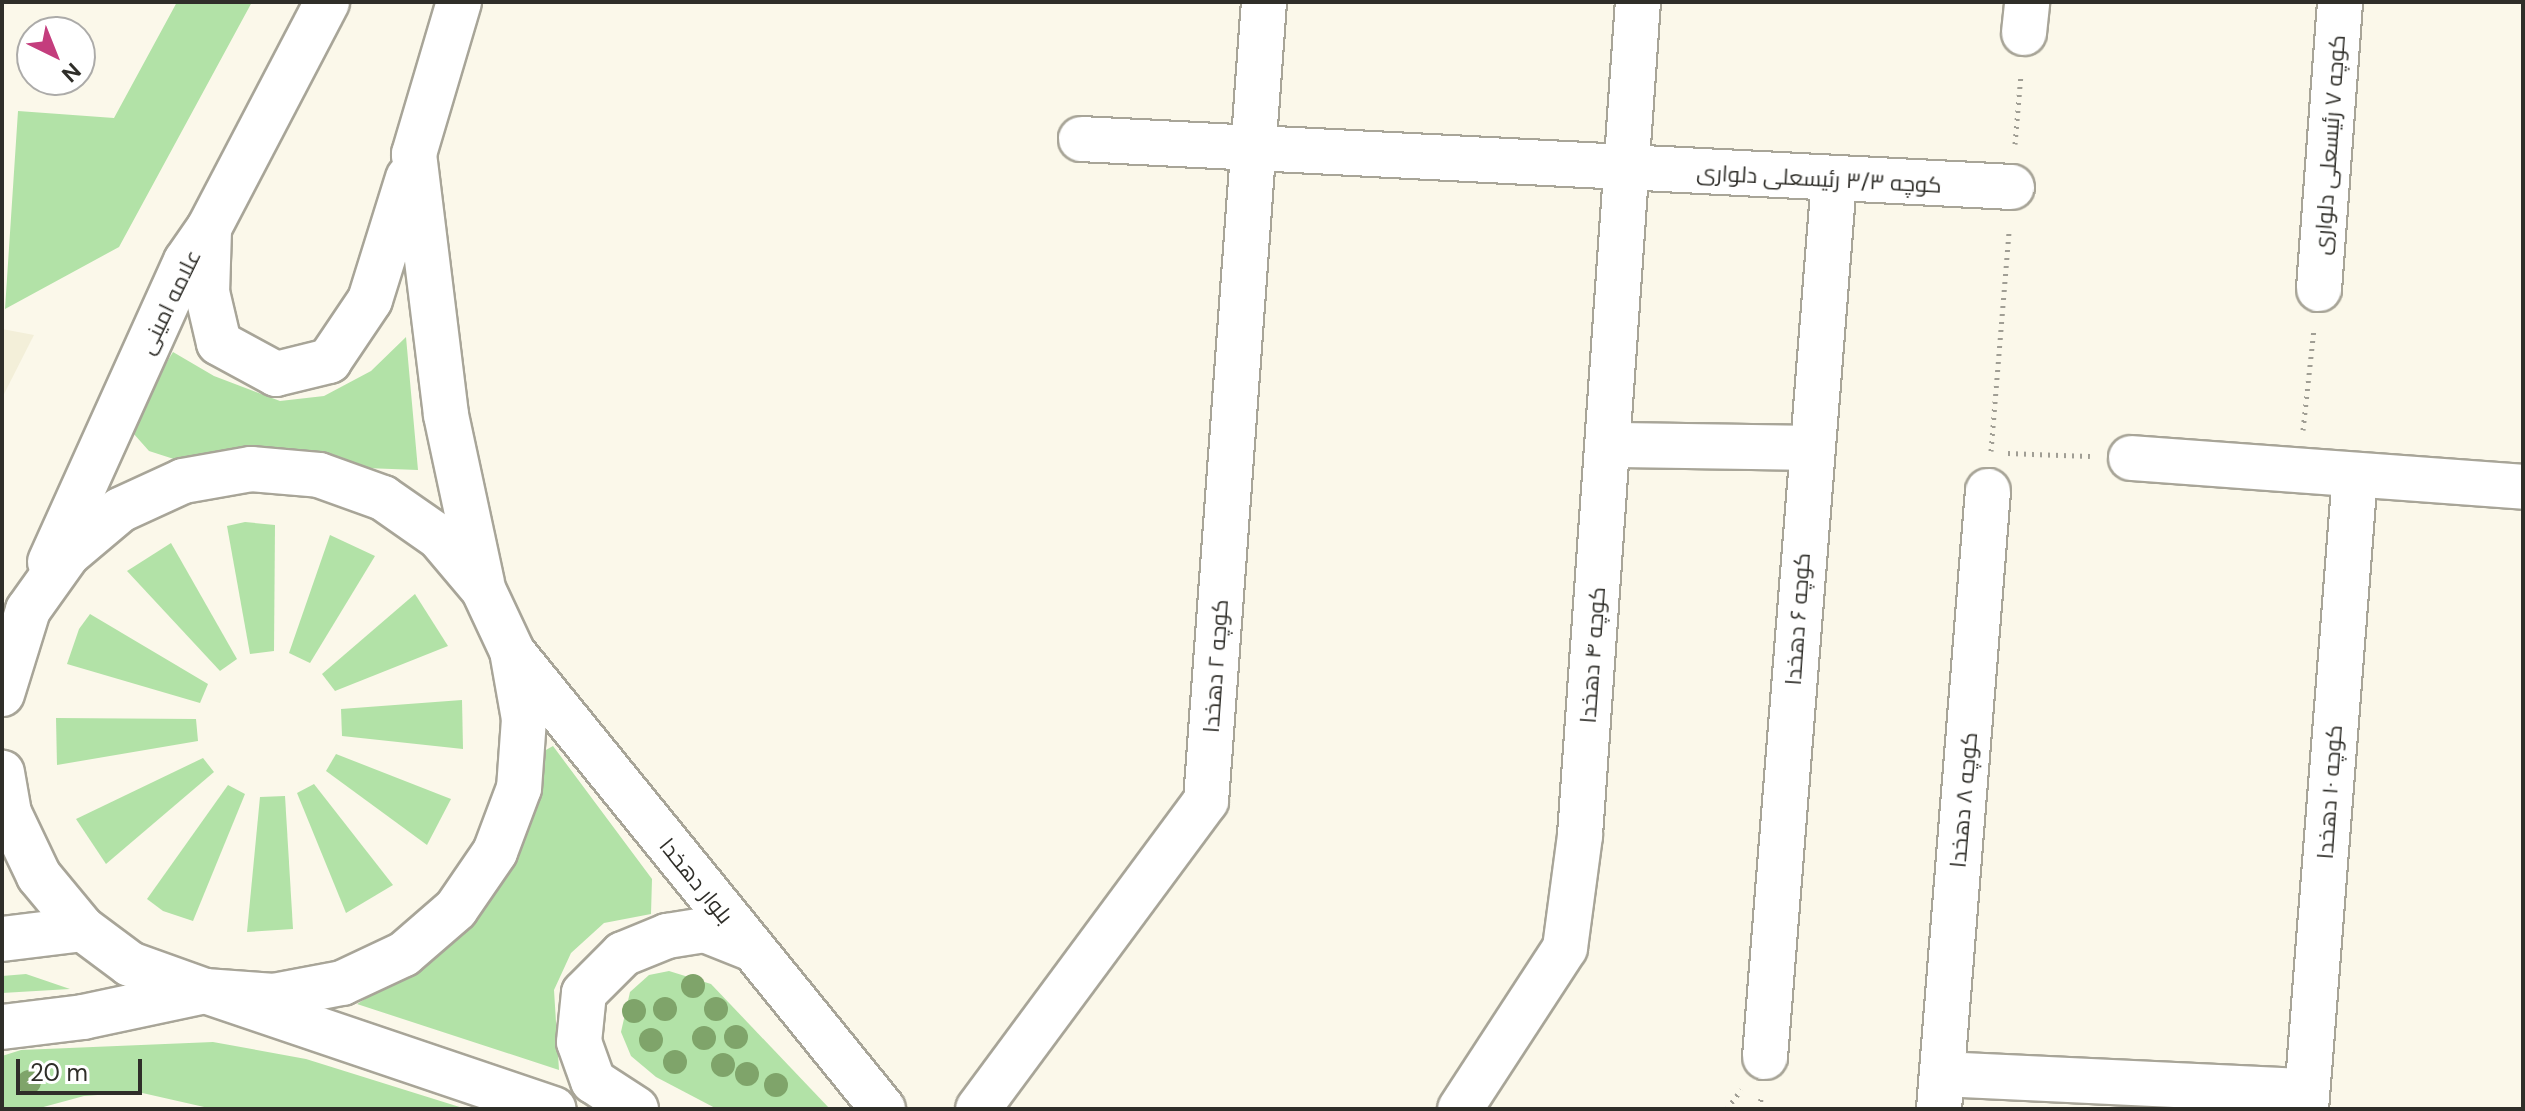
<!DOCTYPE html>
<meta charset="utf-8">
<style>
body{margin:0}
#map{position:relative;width:2525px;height:1111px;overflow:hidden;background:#fbf8ea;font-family:"DM Sans",Cairo,sans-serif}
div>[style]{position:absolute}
.built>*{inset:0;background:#f3efd9}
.green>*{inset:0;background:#b2e2a7}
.path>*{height:5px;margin-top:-2.5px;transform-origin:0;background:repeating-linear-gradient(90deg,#a09e94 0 2px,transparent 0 8px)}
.roads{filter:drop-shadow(2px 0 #a8a598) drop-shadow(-2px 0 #a8a598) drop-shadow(0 2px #a8a598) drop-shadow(0 -2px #a8a598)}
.minor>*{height:44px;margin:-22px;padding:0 22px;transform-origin:22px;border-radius:22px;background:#fff}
.major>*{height:44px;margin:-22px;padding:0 22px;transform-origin:22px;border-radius:22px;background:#fff}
.trees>*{width:24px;height:24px;margin:-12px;border-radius:50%;background:#7fa46a}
span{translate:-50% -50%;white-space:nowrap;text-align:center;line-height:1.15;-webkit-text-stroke:8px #fff;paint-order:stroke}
.street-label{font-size:22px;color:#2f2e29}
.frame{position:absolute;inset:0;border:4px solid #2f2e29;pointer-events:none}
.north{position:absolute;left:16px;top:16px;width:80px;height:80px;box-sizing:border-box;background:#fff;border:2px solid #acaba9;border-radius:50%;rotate:137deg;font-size:22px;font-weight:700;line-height:32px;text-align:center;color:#2f2e29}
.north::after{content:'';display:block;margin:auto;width:28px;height:36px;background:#c43d7d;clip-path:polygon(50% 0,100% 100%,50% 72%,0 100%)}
.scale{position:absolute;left:16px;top:1059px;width:126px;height:36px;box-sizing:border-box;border:4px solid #2f2e29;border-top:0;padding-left:10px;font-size:24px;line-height:28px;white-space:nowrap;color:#2f2e29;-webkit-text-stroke:6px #fff;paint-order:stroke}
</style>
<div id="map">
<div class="built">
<i style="clip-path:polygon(2px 329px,34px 335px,2px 398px)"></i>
</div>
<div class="green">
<i style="clip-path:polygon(177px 2px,252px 2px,119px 247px,5px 309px,18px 111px,114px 118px)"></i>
<i style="clip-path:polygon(406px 337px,418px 470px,180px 461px,149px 451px,133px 433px,138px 409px,173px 352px,214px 376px,280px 401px,324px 396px,371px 371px)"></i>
<i style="clip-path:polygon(245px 522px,275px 525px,274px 651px,250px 654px,227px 526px)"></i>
<i style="clip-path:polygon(330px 535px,375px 556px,310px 663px,289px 653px)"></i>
<i style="clip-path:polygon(171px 543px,237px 659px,220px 671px,127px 571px)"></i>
<i style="clip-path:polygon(415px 594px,448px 646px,335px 691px,322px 674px)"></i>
<i style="clip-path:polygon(90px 614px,208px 684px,200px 703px,67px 664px,79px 629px)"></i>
<i style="clip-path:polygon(462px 700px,463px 749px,342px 736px,341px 709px)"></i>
<i style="clip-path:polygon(56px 718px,196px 719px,198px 741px,57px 765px)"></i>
<i style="clip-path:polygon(553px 746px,652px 879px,651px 914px,604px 923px,571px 953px,554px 990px,559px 1070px,357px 1004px,386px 986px,536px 799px,544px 751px)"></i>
<i style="clip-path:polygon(336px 754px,451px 799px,427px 845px,326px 771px)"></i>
<i style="clip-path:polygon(203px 758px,214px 772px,106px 864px,76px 819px)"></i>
<i style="clip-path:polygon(314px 784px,393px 885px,346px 913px,297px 793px)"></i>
<i style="clip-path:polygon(228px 785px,245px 794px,193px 921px,163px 911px,147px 899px)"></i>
<i style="clip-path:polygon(285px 796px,293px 929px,247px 932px,260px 797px)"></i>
<i style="clip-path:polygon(669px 971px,711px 984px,830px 1109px,717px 1109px,656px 1077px,631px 1056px,621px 1032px,630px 992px,649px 975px)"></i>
<i style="clip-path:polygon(26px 974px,70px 989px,2px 993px,2px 976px)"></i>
<i style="clip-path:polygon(213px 1042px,306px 1059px,466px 1109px,213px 1109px,138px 1092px,84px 1096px,36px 1109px,2px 1109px,2px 1056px,21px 1050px)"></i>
</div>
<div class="path">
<i style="left:2015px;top:144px;width:70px;rotate:-85.1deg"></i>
<i style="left:2303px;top:430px;width:102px;rotate:-83.8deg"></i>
<i style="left:1991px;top:451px;width:222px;rotate:-85.3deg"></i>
<i style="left:2008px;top:453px;width:82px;rotate:2.1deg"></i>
<i style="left:1727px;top:1109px;width:24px;rotate:-54deg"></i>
<i style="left:1760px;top:1109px;width:12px;rotate:-85deg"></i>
</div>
<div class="roads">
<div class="minor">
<i style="left:2024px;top:33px;width:31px;rotate:-84deg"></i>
<i style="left:1081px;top:139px;width:932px;rotate:2.95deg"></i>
<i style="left:2319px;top:289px;width:288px;rotate:-85.8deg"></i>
<i style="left:1626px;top:445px;width:185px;rotate:0.9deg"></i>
<i style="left:2131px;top:458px;width:393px;rotate:4.2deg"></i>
<i style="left:1765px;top:1057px;width:879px;rotate:-85.5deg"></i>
<i style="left:1942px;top:1074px;width:365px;rotate:2.7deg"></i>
<i style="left:978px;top:1109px;width:383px;rotate:-53.5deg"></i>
<i style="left:1206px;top:801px;width:801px;rotate:-85.85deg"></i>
<i style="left:1460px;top:1109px;width:192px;rotate:-56.9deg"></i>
<i style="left:1565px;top:948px;width:114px;rotate:-82.4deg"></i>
<i style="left:1580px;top:835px;width:835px;rotate:-86.02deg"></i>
<i style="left:1939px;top:1109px;width:620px;rotate:-85.47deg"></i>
<i style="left:2306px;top:1109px;width:636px;rotate:-85.58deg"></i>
</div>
<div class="major">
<i style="left:459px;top:2px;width:159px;rotate:106.5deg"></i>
<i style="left:414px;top:154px;width:263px;rotate:83deg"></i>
<i style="left:446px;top:415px;width:172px;rotate:77.9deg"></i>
<i style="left:209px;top:230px;width:62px;rotate:91.8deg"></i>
<i style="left:207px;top:292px;width:52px;rotate:76.8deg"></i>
<i style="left:219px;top:343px;width:65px;rotate:28.5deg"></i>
<i style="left:276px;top:374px;width:55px;rotate:-13.8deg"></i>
<i style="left:329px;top:361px;width:73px;rotate:-56.1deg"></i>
<i style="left:370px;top:300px;width:128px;rotate:-72.7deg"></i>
<i style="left:50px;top:562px;width:330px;rotate:-65.7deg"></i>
<i style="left:186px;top:261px;width:40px;rotate:-55.1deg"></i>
<i style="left:209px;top:228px;width:255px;rotate:-62.4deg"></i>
<i style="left:514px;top:654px;width:586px;rotate:50.96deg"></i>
<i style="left:2px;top:694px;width:88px;rotate:-72.8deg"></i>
<i style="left:28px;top:610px;width:69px;rotate:-54.5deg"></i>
<i style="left:68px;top:554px;width:68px;rotate:-40.2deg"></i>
<i style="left:120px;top:510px;width:69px;rotate:-24.7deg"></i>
<i style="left:183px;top:481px;width:69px;rotate:-10deg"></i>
<i style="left:251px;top:469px;width:68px;rotate:5deg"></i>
<i style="left:319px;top:475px;width:68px;rotate:19.8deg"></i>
<i style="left:383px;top:498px;width:68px;rotate:34.9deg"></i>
<i style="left:439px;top:537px;width:68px;rotate:49.8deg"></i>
<i style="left:483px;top:589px;width:68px;rotate:64.9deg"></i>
<i style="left:512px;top:651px;width:69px;rotate:80deg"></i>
<i style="left:524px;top:719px;width:69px;rotate:94.1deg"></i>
<i style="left:519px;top:788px;width:68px;rotate:110.6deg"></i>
<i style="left:495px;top:852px;width:69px;rotate:124.4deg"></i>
<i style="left:456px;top:909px;width:69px;rotate:139.1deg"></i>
<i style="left:404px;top:954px;width:68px;rotate:154.9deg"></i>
<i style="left:342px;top:983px;width:69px;rotate:169.2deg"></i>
<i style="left:274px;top:996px;width:69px;rotate:-175.9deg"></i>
<i style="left:205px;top:991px;width:80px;rotate:-160.2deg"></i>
<i style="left:130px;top:964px;width:59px;rotate:-143.3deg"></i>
<i style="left:83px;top:929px;width:69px;rotate:-129.7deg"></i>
<i style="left:39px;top:876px;width:70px;rotate:-115.5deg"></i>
<i style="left:9px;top:813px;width:41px;rotate:-99.9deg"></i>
<i style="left:2px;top:939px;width:82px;rotate:-7deg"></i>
<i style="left:2px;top:1027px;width:82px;rotate:-7deg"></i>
<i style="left:83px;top:1017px;width:125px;rotate:-12deg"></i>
<i style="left:205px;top:991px;width:368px;rotate:18.7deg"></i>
<i style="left:636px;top:1109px;width:51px;rotate:-146.9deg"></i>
<i style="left:593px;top:1081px;width:41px;rotate:-109.7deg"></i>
<i style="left:579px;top:1042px;width:49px;rotate:-84.2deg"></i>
<i style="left:584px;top:993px;width:55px;rotate:-45deg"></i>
<i style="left:623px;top:954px;width:48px;rotate:-22.2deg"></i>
<i style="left:667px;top:936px;width:38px;rotate:-9deg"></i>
<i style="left:705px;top:930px;width:48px;rotate:21.8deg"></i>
</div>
</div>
<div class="trees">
<i style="left:693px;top:986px"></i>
<i style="left:665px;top:1009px"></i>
<i style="left:716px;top:1009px"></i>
<i style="left:634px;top:1011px"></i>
<i style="left:736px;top:1037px"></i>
<i style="left:704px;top:1038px"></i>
<i style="left:651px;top:1040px"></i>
<i style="left:675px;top:1062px"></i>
<i style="left:723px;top:1065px"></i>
<i style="left:747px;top:1074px"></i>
<i style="left:29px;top:1082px"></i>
<i style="left:776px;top:1085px"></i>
</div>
<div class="street-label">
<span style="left:2330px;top:145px;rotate:-86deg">کوچه ۷ رئیسعلی دلواری</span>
<span style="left:1819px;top:179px;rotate:3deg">کوچه ۳/۳ رئیسعلی دلواری</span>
<span style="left:170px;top:302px;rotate:-64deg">علامه امینی</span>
<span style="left:1798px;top:619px;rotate:-86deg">کوچه ۶ دهخدا</span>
<span style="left:1593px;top:655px;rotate:-86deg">کوچه ۴ دهخدا</span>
<span style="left:1216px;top:666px;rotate:-86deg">کوچه ۲ دهخدا</span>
<span style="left:2330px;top:792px;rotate:-86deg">کوچه ۱۰ دهخدا</span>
<span style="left:1964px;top:800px;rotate:-85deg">کوچه ۸ دهخدا</span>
<span style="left:696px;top:881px;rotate:51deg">بلوار دهخدا</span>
</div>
<div class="frame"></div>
<div class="north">N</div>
<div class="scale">20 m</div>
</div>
